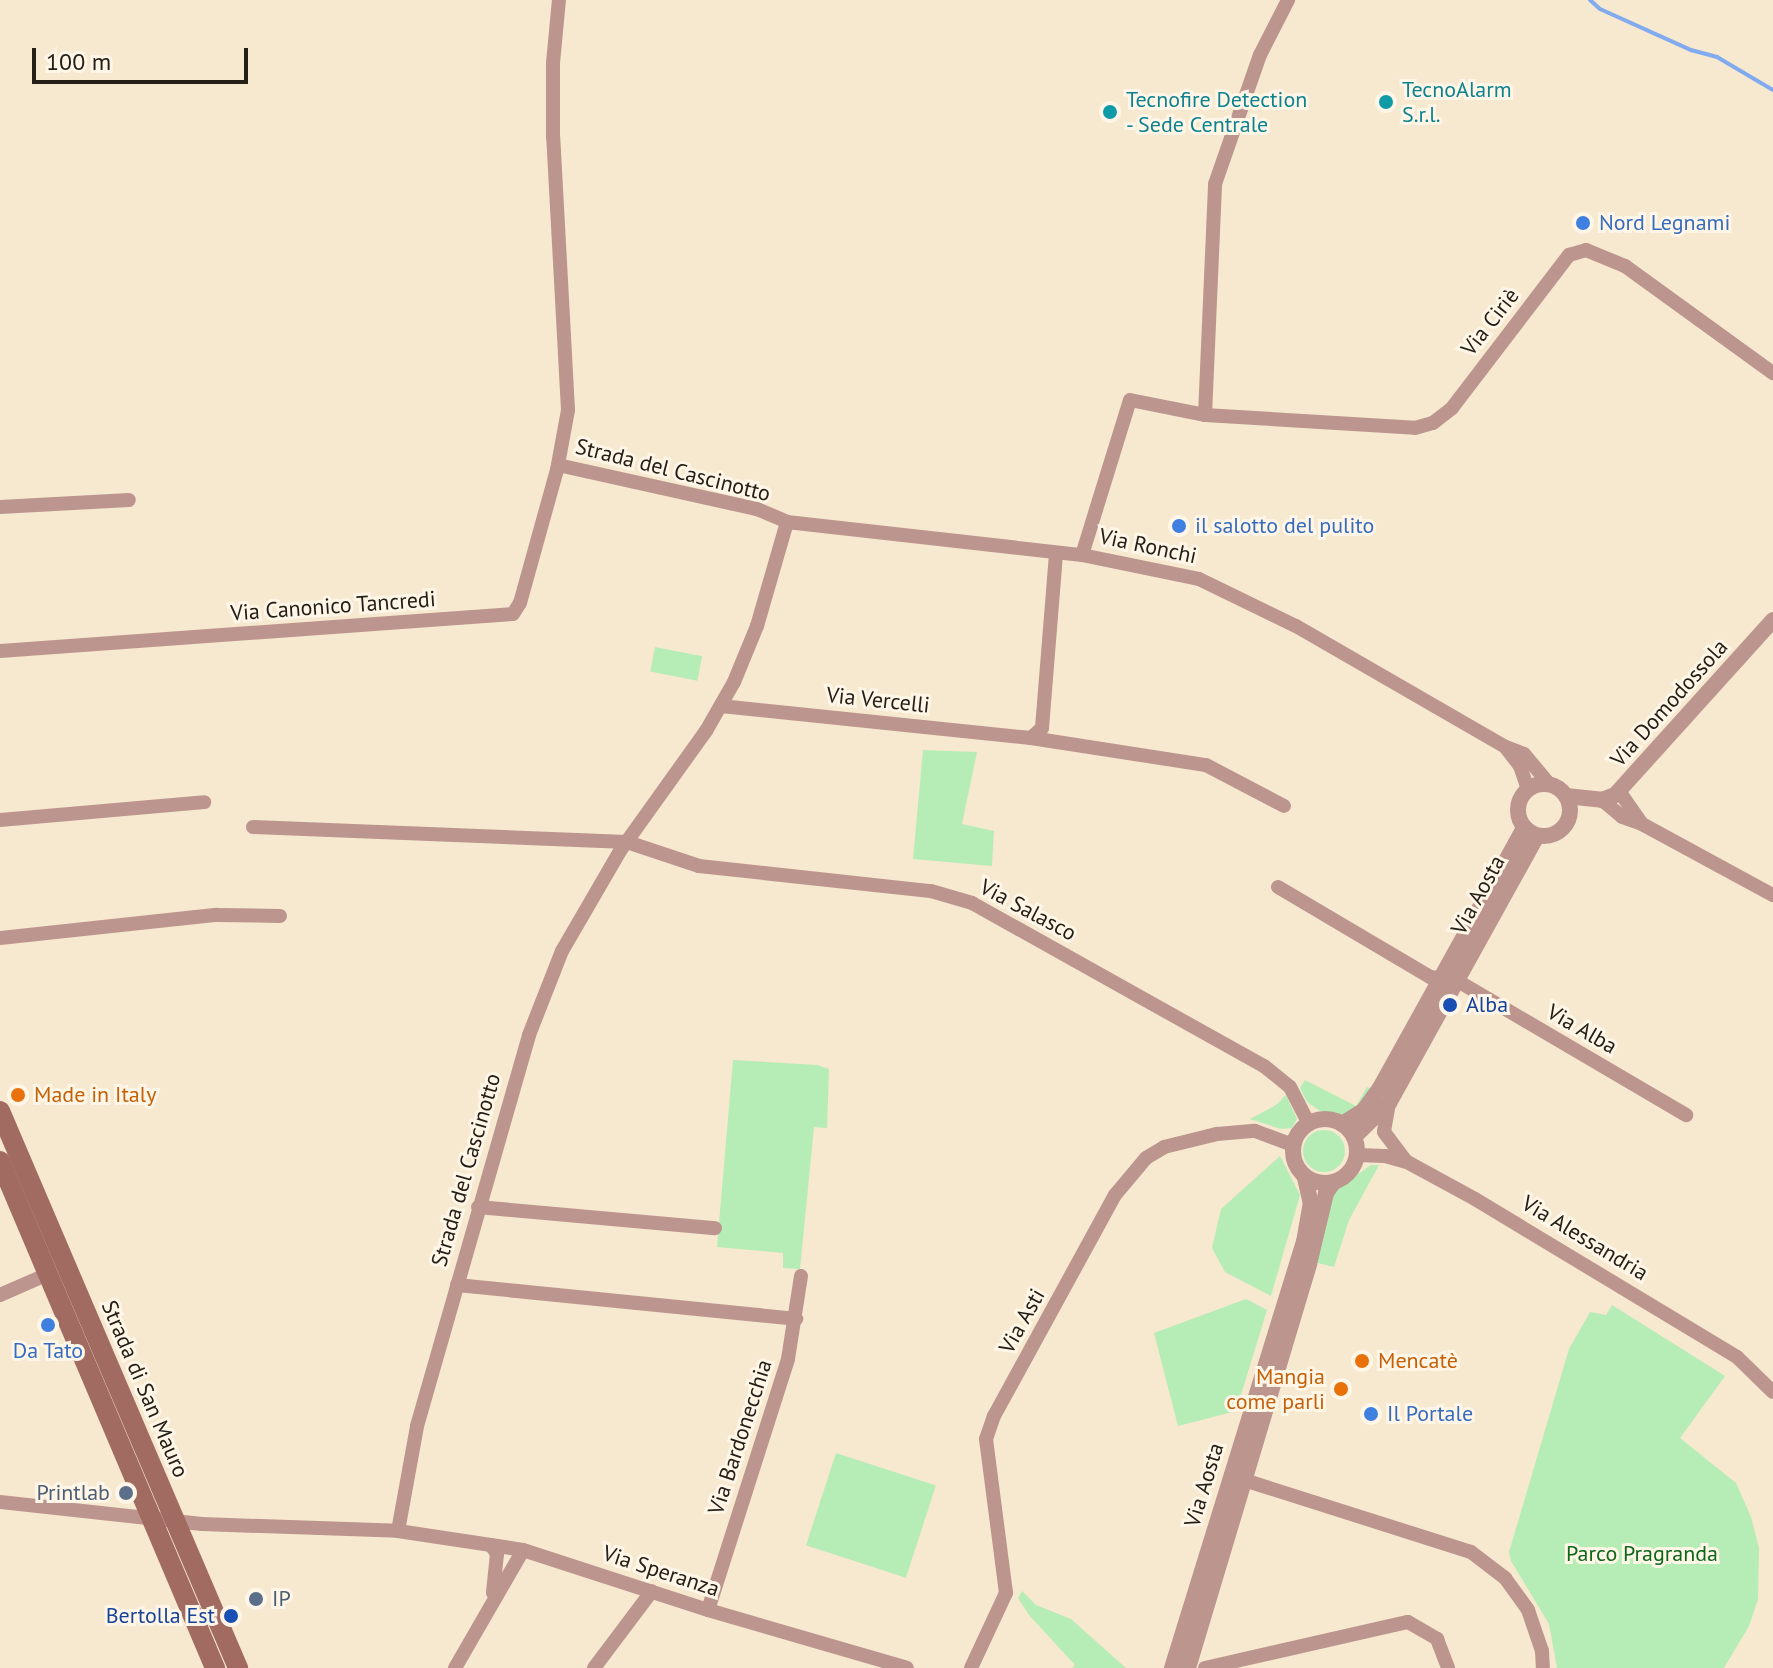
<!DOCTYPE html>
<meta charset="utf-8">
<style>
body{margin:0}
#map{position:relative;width:1773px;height:1668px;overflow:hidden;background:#f7e8d0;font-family:"PT Sans",sans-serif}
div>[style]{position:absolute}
.green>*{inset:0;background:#b6ecb6;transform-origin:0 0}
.round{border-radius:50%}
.stream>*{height:4px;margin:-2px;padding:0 2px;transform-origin:2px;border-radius:2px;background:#82abef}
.minor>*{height:14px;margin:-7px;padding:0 7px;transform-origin:7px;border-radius:7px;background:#bc958e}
.tertiary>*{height:16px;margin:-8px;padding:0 8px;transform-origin:8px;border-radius:8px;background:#bc958e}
.tertiary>.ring{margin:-8px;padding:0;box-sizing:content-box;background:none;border:16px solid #bc958e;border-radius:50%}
.secondary>*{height:20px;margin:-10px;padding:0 10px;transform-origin:10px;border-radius:10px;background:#a26b62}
.dots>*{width:22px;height:22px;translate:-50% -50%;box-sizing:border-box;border:4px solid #fff6e7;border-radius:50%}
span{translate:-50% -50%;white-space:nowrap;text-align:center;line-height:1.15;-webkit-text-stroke:6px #fff6e7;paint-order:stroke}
.culture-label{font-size:22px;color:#0d838f}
.left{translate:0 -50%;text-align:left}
.shop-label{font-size:22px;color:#366cbe}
.street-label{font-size:22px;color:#252017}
.transit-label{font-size:22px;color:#164399}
.right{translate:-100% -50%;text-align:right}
.food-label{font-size:22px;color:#c56008}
.service-label{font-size:22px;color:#4e5e75}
.park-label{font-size:22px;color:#0b671a}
.scale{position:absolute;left:32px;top:48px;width:216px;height:36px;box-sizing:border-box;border:4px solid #252017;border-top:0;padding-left:10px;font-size:24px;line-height:28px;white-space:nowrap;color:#252017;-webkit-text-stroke:6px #fff6e7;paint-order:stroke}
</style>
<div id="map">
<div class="green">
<i style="left:655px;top:647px;width:48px;height:25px;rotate:11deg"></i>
<i style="clip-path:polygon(923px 750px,977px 752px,962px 824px,994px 831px,992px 866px,913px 859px)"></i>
<i style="clip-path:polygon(733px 1060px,817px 1065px,829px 1069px,827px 1128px,814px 1127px,800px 1269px,783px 1268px,783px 1253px,717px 1247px)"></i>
<i style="clip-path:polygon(1305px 1080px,1356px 1106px,1367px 1087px,1372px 1089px,1362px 1102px,1344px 1115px,1323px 1113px,1307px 1102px,1300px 1088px)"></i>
<i style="clip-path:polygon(1286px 1095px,1297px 1119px,1292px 1128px,1281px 1129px,1250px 1119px,1276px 1105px)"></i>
<i class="round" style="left:1303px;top:1130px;width:42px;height:42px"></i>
<i style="clip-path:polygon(1280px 1156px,1300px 1195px,1271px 1296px,1225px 1272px,1212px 1248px,1221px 1209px)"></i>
<i style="clip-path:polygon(1371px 1165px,1379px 1165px,1349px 1220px,1334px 1267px,1314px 1262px,1333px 1192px)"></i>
<i style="clip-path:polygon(1246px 1299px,1267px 1310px,1236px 1411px,1178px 1426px,1154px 1333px)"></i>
<i style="clip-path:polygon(1612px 1305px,1725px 1376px,1680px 1438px,1736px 1483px,1751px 1517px,1759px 1548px,1758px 1599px,1749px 1626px,1724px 1668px,1557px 1668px,1549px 1624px,1511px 1561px,1509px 1552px,1569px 1349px,1590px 1312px,1606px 1315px)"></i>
<i style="left:836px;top:1453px;width:105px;height:97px;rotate:18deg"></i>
<i style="clip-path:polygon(1022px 1591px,1036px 1605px,1071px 1619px,1126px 1668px,1072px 1668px,1075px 1665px,1029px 1615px,1018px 1598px)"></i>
</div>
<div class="stream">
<i style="left:1590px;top:0;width:13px;rotate:42deg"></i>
<i style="left:1600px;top:9px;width:100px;rotate:24.3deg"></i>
<i style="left:1691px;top:50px;width:27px;rotate:15deg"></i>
<i style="left:1717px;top:57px;width:65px;rotate:30.5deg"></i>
</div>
<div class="minor">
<i style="left:1205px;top:415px;width:231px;rotate:-87.5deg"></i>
<i style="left:1215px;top:184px;width:137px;rotate:-70.8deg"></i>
<i style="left:1260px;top:55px;width:62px;rotate:-63deg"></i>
<i style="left:558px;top:465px;width:204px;rotate:12.5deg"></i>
<i style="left:757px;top:509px;width:33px;rotate:23deg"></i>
<i style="left:787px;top:522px;width:297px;rotate:6.4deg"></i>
<i style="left:1082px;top:555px;width:119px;rotate:11.6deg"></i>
<i style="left:1199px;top:579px;width:108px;rotate:25.9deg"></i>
<i style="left:1296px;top:626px;width:242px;rotate:30deg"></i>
<i style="left:1506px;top:747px;width:19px;rotate:21deg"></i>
<i style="left:1524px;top:754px;width:39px;rotate:50deg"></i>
<i style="left:0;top:507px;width:129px;rotate:-3.1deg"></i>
<i style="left:1082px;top:555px;width:162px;rotate:-72.8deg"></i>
<i style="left:1130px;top:400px;width:76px;rotate:11.3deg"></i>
<i style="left:1205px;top:415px;width:210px;rotate:3.5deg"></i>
<i style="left:1415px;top:428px;width:19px;rotate:-16deg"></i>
<i style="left:1433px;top:423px;width:24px;rotate:-38deg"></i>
<i style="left:1452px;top:408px;width:193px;rotate:-52.6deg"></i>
<i style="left:1569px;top:255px;width:18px;rotate:-16deg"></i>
<i style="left:1586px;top:250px;width:42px;rotate:22.3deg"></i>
<i style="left:1625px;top:266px;width:183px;rotate:35.9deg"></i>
<i style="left:0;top:651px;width:514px;rotate:-4.13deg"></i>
<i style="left:513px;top:614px;width:13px;rotate:-58deg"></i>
<i style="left:520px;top:603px;width:138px;rotate:-74.5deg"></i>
<i style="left:557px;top:470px;width:61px;rotate:-79.6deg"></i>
<i style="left:568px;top:410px;width:273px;rotate:-93.1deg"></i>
<i style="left:553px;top:137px;width:74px;rotate:-90deg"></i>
<i style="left:553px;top:63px;width:63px;rotate:-84.6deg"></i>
<i style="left:721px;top:706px;width:312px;rotate:5.9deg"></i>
<i style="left:1031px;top:738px;width:15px;rotate:-42deg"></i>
<i style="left:1042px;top:728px;width:175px;rotate:-85.4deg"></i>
<i style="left:1031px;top:738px;width:177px;rotate:8.8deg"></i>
<i style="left:1206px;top:765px;width:88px;rotate:27.7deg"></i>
<i style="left:1506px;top:748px;width:23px;rotate:52deg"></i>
<i style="left:1520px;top:766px;width:24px;rotate:71deg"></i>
<i style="left:1619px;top:791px;width:40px;rotate:55.1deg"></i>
<i style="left:1602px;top:800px;width:26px;rotate:40deg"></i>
<i style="left:1622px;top:817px;width:21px;rotate:19deg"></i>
<i style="left:1642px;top:824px;width:149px;rotate:28.5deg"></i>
<i style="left:0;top:820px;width:205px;rotate:-5deg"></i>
<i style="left:253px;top:827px;width:374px;rotate:2.3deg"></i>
<i style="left:627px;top:842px;width:76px;rotate:18.4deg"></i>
<i style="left:699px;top:866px;width:233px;rotate:6.2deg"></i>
<i style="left:931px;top:891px;width:43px;rotate:16.3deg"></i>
<i style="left:972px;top:903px;width:334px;rotate:29.2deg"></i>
<i style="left:1264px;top:1066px;width:33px;rotate:39deg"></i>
<i style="left:1290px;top:1087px;width:42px;rotate:62.8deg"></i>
<i style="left:1278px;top:887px;width:177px;rotate:30.6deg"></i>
<i style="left:1430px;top:977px;width:26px;rotate:7deg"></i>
<i style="left:1456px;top:980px;width:267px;rotate:30.4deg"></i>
<i style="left:0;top:938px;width:218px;rotate:-6.1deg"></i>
<i style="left:217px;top:915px;width:63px;rotate:0.9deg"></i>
<i style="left:1389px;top:1103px;width:29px;rotate:100deg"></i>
<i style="left:1384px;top:1132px;width:35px;rotate:53deg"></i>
<i style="left:1357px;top:1155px;width:28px;rotate:2deg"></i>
<i style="left:1385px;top:1156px;width:25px;rotate:16deg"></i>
<i style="left:1409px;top:1163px;width:75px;rotate:28.6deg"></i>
<i style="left:1475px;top:1199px;width:306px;rotate:31.1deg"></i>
<i style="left:1737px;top:1357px;width:50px;rotate:44.2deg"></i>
<i style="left:478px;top:1207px;width:238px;rotate:5.1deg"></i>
<i style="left:457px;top:1285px;width:341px;rotate:5.7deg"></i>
<i style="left:0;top:1295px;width:52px;rotate:-23.6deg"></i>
<i style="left:1244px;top:1480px;width:238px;rotate:17.6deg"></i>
<i style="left:1471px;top:1552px;width:43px;rotate:37.4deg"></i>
<i style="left:1505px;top:1578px;width:39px;rotate:54deg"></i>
<i style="left:1528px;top:1610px;width:43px;rotate:71.1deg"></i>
<i style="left:1542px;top:1651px;width:17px;rotate:87deg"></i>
<i style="left:0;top:1502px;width:203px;rotate:6.2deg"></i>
<i style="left:202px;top:1524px;width:196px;rotate:2deg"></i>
<i style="left:398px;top:1531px;width:126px;rotate:8.6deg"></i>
<i style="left:523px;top:1550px;width:194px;rotate:18deg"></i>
<i style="left:708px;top:1610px;width:207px;rotate:16.2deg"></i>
<i style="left:398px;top:1531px;width:107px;rotate:-79.7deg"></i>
<i style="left:417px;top:1426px;width:407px;rotate:-74deg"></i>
<i style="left:529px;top:1035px;width:90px;rotate:-68.6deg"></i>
<i style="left:562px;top:951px;width:116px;rotate:-59.9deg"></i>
<i style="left:620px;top:851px;width:148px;rotate:-54.4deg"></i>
<i style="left:706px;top:731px;width:56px;rotate:-60.3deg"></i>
<i style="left:734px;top:682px;width:61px;rotate:-67.7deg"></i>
<i style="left:757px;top:626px;width:108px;rotate:-73.9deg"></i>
<i style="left:491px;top:1545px;width:11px;rotate:56deg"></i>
<i style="left:497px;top:1554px;width:39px;rotate:96deg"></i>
<i style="left:708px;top:1610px;width:263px;rotate:-72.3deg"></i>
<i style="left:788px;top:1359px;width:84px;rotate:-81.1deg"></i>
<i style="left:455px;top:1668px;width:136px;rotate:-60deg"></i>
<i style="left:594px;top:1668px;width:96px;rotate:-53deg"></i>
<i style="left:971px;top:1668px;width:83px;rotate:-65deg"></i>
<i style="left:1006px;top:1593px;width:155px;rotate:-97.4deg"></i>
<i style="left:986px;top:1439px;width:24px;rotate:-71deg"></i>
<i style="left:994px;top:1416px;width:252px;rotate:-61.3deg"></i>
<i style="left:1115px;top:1195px;width:48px;rotate:-50deg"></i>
<i style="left:1146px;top:1158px;width:21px;rotate:-31deg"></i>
<i style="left:1164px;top:1147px;width:55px;rotate:-13.8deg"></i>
<i style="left:1217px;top:1134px;width:38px;rotate:-5deg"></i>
<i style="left:1255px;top:1131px;width:40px;rotate:20.2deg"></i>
<i style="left:1205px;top:1668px;width:208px;rotate:-12.8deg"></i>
<i style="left:1408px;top:1622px;width:34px;rotate:30deg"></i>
<i style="left:1437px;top:1639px;width:31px;rotate:69deg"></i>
</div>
<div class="tertiary">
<i class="ring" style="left:1518px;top:784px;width:36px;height:36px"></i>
<i style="left:1566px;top:796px;width:36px;rotate:6deg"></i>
<i style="left:1602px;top:800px;width:14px;rotate:-21deg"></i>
<i style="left:1615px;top:795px;width:236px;rotate:-47.9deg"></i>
<i class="ring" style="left:1293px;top:1119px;width:48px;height:48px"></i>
<i style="left:1342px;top:1124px;width:26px;rotate:-32deg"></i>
<i style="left:1364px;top:1110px;width:27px;rotate:-54deg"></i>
<i style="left:1380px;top:1088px;width:297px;rotate:-61deg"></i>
<i style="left:1354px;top:1137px;width:49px;rotate:-44.2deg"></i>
<i style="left:1389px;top:1103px;width:305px;rotate:-61deg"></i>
<i style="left:1172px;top:1668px;width:446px;rotate:-72.8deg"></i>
<i style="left:1304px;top:1242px;width:39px;rotate:-80deg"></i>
<i style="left:1311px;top:1204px;width:28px;rotate:-103deg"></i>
<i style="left:1188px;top:1668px;width:422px;rotate:-73.3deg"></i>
<i style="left:1309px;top:1264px;width:73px;rotate:-76.5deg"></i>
<i style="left:1326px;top:1193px;width:12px;rotate:-55deg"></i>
</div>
<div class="secondary">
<i style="left:0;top:1111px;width:606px;rotate:66.86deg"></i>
<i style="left:0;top:1161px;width:551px;rotate:67.02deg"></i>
</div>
<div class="dots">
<i style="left:1386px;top:102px;background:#0f9aa8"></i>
<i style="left:1110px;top:112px;background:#0f9aa8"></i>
<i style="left:1583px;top:223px;background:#3f7fe0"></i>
<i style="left:1179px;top:526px;background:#3f7fe0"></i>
<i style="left:1450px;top:1005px;background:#1a4fb4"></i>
<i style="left:18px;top:1095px;background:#e8710a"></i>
<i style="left:48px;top:1325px;background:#3f7fe0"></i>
<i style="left:1362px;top:1361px;background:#e8710a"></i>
<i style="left:1341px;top:1389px;background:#e8710a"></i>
<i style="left:1371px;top:1414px;background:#3f7fe0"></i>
<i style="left:126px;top:1493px;background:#5c6f8a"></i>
<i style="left:256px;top:1599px;background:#5c6f8a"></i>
<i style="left:231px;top:1616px;background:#1a4fb4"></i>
</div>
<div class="culture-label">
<span class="left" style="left:1402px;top:102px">TecnoAlarm<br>S.r.l.</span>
<span class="left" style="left:1126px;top:112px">Tecnofire Detection<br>- Sede Centrale</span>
</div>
<div class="shop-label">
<span class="left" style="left:1599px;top:223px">Nord Legnami</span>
<span class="left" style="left:1195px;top:526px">il salotto del pulito</span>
<span style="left:48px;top:1351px">Da Tato</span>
<span class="left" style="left:1387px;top:1414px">Il Portale</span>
</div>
<div class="street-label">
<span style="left:1490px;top:322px;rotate:-52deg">Via Ciriè</span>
<span style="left:673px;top:470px;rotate:14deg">Strada del Cascinotto</span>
<span style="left:1148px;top:546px;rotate:12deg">Via Ronchi</span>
<span style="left:333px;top:606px;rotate:-4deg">Via Canonico Tancredi</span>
<span style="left:878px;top:700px;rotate:6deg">Via Vercelli</span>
<span style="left:1669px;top:703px;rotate:-48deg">Via Domodossola</span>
<span style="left:1478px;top:895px;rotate:-61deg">Via Aosta</span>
<span style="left:1028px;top:910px;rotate:28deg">Via Salasco</span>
<span style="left:1582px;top:1029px;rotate:30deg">Via Alba</span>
<span style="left:466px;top:1170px;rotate:-74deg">Strada del Cascinotto</span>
<span style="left:1585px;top:1238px;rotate:31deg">Via Alessandria</span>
<span style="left:1022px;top:1321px;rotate:-61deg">Via Asti</span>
<span style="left:145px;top:1389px;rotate:67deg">Strada di San Mauro</span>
<span style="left:740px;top:1437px;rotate:-72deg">Via Bardonecchia</span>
<span style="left:1204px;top:1485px;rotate:-73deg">Via Aosta</span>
<span style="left:661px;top:1571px;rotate:18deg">Via Speranza</span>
</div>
<div class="transit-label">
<span class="left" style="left:1466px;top:1005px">Alba</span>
<span class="right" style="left:215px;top:1616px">Bertolla Est</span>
</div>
<div class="food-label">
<span class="left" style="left:34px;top:1095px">Made in Italy</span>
<span class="left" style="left:1378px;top:1361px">Mencatè</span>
<span class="right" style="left:1325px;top:1389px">Mangia<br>come parli</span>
</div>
<div class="service-label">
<span class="right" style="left:110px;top:1493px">Printlab</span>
<span class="left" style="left:272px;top:1599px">IP</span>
</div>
<div class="park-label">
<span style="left:1642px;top:1554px">Parco Pragranda</span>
</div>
<div class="scale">100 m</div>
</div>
